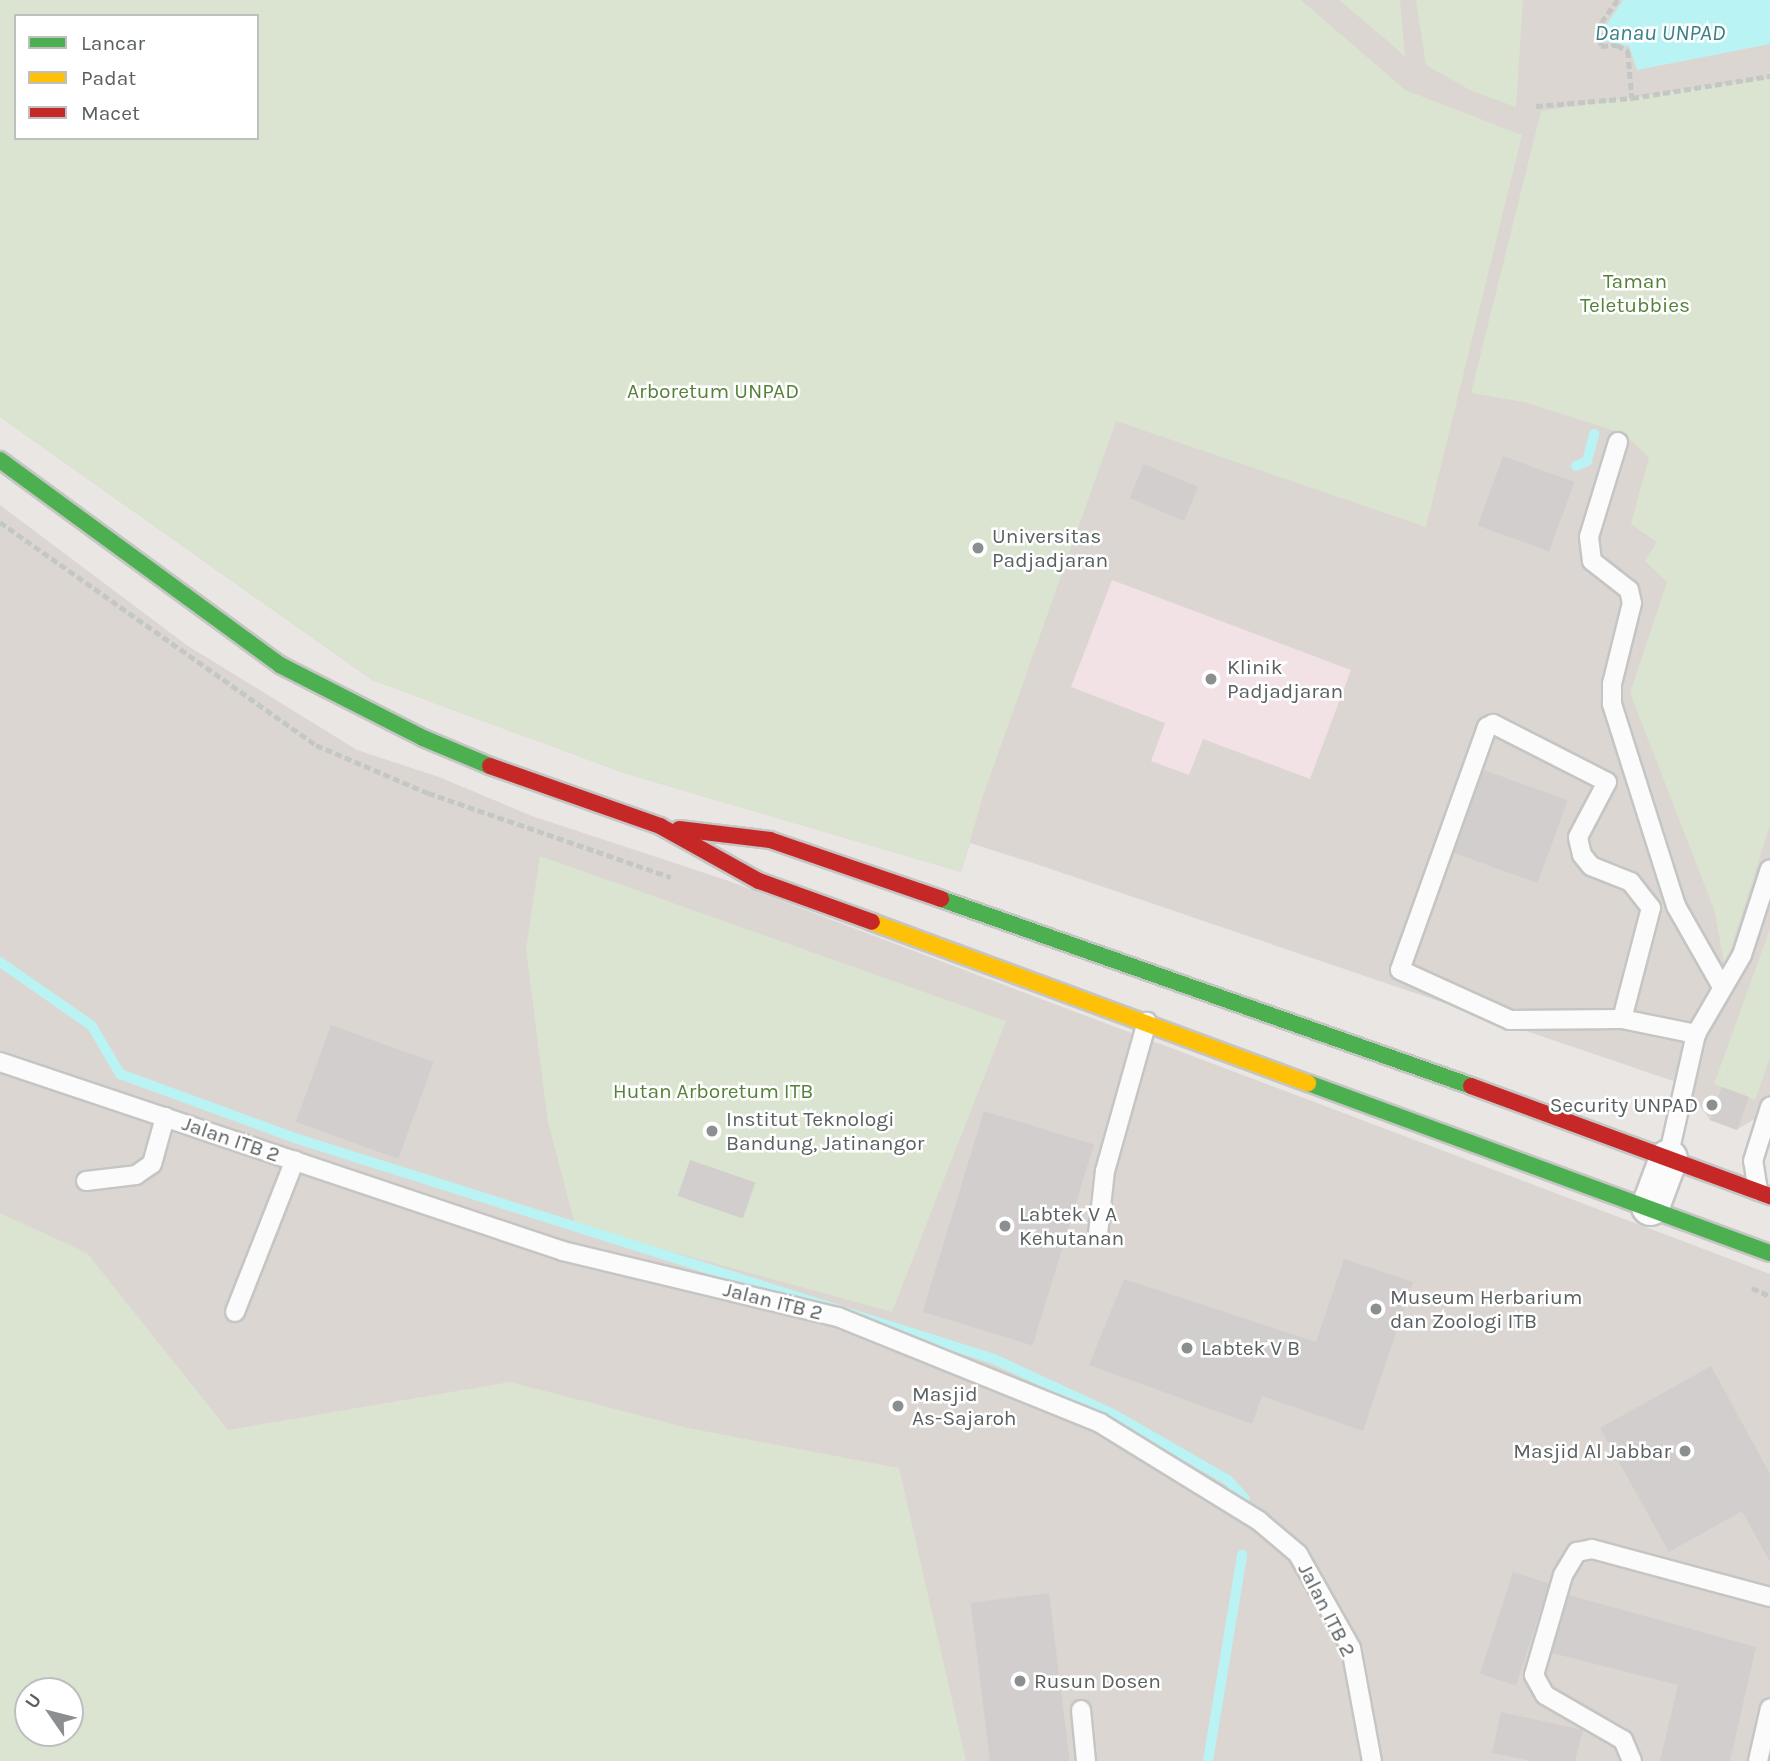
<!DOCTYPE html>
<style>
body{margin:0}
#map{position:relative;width:1770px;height:1761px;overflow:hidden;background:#e9e6e4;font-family:Karla,sans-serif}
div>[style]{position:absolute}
.education>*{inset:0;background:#dcd6d3}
.medical>*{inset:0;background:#f2e1e5}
.green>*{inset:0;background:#dae4d0}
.water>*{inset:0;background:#b9f3f3}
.stream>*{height:10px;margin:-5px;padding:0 5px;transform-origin:5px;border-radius:5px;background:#b9f3f3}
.building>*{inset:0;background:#d1cecd;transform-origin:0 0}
.path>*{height:4.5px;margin-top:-2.25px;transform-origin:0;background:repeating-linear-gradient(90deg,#c3c8c4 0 7px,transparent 0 10.5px)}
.roads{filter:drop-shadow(2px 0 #c5c5c4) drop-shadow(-2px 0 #c5c5c4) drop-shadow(0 2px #c5c5c4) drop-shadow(0 -2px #c5c5c4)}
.lane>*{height:18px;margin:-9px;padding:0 9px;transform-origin:9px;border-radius:9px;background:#fcfbfb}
.street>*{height:37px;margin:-18.5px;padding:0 18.5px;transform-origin:18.5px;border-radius:18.5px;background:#fcfbfb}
.fast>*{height:16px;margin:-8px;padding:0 8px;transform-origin:8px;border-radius:8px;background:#4caf50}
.slow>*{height:16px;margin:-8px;padding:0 8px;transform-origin:8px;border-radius:8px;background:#ffc107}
.jam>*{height:16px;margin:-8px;padding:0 8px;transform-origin:8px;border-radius:8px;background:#c62828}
.dots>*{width:19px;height:19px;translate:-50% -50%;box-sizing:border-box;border:4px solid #fff;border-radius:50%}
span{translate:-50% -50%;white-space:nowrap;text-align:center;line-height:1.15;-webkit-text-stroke:5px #fff;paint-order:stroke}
.park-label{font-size:21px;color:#558139}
.poi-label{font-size:21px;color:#5a6061}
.left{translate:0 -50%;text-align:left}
.right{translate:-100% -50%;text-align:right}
.street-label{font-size:21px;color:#5a6061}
.water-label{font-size:23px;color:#388187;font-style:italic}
.legend{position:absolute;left:14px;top:14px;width:245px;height:126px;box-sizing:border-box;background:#fff;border:2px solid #bdbfc0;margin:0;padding:9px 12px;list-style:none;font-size:21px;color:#5a6061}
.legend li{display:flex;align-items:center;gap:14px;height:35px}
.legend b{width:35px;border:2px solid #bdbfc0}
.north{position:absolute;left:14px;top:1677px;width:70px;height:70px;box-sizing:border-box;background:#fff;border:2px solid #bdbfc0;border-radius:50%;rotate:305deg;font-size:19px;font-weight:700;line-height:28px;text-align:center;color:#5a6061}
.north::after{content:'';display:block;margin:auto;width:24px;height:32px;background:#8c8f8f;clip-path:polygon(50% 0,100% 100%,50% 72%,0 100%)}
</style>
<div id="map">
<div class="education">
<i style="clip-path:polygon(evenodd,0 0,1770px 0,1770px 1110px,1736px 1130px,1710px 1120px,1685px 1085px,1039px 865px,970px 843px,961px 872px,624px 773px,372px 680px,0 417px,0 0,16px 16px,257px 16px,257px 138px,16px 138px,16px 16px)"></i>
<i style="clip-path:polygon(evenodd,0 505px,188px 646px,357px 750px,439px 777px,532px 816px,726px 880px,1770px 1274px,1770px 1761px,0 1761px,0 505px,28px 1691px,70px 1691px,70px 1733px,28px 1733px,28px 1691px)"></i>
</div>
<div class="medical">
<i style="clip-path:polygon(1112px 580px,1351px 670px,1310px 779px,1203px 739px,1189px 775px,1151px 761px,1165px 723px,1071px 687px)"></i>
</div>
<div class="green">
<i style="clip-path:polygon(evenodd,0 0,1301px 0,1405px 90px,1522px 135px,1426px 527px,1116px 421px,983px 796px,961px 872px,624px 773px,372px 680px,0 417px,0 0,16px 16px,257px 16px,257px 138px,16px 138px,16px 16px)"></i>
<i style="clip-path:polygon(1339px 0,1400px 0,1405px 57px,1396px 48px)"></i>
<i style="clip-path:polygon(1416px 0,1523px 0,1516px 107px,1472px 91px,1426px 65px)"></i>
<i style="clip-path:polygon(1770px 78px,1770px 825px,1725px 967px,1714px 909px,1630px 693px,1667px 582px,1645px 561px,1657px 542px,1631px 524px,1649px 457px,1622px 433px,1524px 402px,1471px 393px,1541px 111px)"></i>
<i style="clip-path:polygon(540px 856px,1006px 1021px,892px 1312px,575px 1225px,548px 1122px,526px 949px)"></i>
<i style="clip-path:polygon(1770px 929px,1770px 1058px,1755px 1100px,1714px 1084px)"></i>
<i style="clip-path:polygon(evenodd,0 1213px,87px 1253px,228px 1430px,510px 1382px,688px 1428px,899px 1468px,966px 1761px,0 1761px,0 1213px,28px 1691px,70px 1691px,70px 1733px,28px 1733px,28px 1691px)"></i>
</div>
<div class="water">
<i style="clip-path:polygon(1623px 0,1770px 0,1770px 44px,1637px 70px,1629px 46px,1606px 42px,1607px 24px)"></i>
</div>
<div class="stream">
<i style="left:1576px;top:466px;width:12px;rotate:-24deg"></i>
<i style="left:1587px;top:461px;width:28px;rotate:-75deg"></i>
<i style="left:0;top:962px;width:112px;rotate:34.8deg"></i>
<i style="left:92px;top:1026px;width:56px;rotate:59.7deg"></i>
<i style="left:120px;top:1074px;width:189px;rotate:20.1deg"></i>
<i style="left:298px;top:1139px;width:730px;rotate:17.54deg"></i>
<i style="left:994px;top:1359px;width:131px;rotate:24.8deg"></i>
<i style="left:1113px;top:1414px;width:133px;rotate:29.9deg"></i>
<i style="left:1228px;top:1480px;width:25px;rotate:48deg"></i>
<i style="left:1208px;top:1761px;width:209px;rotate:-80.6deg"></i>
</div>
<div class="building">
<i style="left:1503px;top:456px;width:76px;height:74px;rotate:20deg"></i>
<i style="left:1144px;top:464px;width:59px;height:37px;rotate:23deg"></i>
<i style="left:1484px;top:770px;width:89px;height:88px;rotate:20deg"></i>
<i style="left:331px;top:1025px;width:109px;height:103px;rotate:20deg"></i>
<i style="left:1722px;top:1087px;width:29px;height:35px;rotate:20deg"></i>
<i style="left:984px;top:1111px;width:115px;height:210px;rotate:17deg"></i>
<i style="left:690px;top:1160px;width:69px;height:38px;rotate:19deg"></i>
<i style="clip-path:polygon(1344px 1259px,1413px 1282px,1363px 1431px,1262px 1396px,1252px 1424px,1089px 1365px,1124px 1279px,1316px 1342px)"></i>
<i style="clip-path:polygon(1711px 1366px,1770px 1474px,1770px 1562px,1742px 1511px,1669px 1552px,1600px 1428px)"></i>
<i style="left:1513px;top:1572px;width:38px;height:107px;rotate:18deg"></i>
<i style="left:1049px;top:1593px;width:169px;height:79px;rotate:83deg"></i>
<i style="clip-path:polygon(1569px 1595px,1756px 1647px,1730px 1761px,1660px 1761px,1678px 1685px,1552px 1653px)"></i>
<i style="clip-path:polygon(1501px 1712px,1583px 1730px,1575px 1761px,1532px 1761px,1492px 1753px)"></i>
</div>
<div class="path">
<i style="left:1618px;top:0;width:27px;rotate:126deg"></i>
<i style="left:1602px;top:22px;width:24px;rotate:92deg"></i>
<i style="left:1601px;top:46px;width:16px;rotate:-4deg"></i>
<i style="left:1617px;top:45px;width:13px;rotate:29deg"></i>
<i style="left:1628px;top:51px;width:47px;rotate:85.1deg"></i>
<i style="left:1536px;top:106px;width:96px;rotate:-4.8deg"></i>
<i style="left:1632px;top:98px;width:140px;rotate:-9.1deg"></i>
<i style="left:0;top:522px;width:387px;rotate:35.2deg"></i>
<i style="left:316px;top:745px;width:122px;rotate:23.2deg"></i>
<i style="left:428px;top:793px;width:257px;rotate:19.1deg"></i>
<i style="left:1752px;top:1288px;width:20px;rotate:24deg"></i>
</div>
<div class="roads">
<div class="lane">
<i style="left:1618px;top:442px;width:99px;rotate:107deg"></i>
<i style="left:1589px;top:537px;width:24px;rotate:83deg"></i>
<i style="left:1592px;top:561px;width:47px;rotate:38.1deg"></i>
<i style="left:1629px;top:590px;width:13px;rotate:77deg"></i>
<i style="left:1632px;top:603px;width:83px;rotate:103.9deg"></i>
<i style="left:1612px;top:684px;width:20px;rotate:90deg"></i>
<i style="left:1612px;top:704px;width:212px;rotate:72.4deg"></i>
<i style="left:1676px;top:906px;width:93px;rotate:60.4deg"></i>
<i style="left:1622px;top:1019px;width:115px;rotate:-75.4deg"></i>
<i style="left:1651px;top:908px;width:33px;rotate:-128deg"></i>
<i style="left:1631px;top:882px;width:43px;rotate:-158.2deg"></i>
<i style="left:1591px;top:866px;width:14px;rotate:-129deg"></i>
<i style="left:1582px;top:855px;width:18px;rotate:-103deg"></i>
<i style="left:1578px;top:837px;width:62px;rotate:-62.2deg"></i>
<i style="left:1607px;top:782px;width:128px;rotate:-153deg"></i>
<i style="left:1493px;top:724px;width:7px;rotate:153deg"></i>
<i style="left:1487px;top:727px;width:258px;rotate:109.7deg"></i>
<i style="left:1400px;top:970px;width:121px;rotate:24.4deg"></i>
<i style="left:1510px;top:1020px;width:112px;rotate:-0.5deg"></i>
<i style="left:1622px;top:1019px;width:76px;rotate:11.5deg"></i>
<i style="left:0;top:1062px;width:594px;rotate:18.56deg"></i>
<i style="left:563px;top:1251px;width:283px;rotate:13.5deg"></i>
<i style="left:838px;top:1317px;width:283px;rotate:22deg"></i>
<i style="left:1100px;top:1423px;width:187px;rotate:31.6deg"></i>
<i style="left:1259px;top:1521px;width:51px;rotate:40.2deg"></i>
<i style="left:1298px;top:1554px;width:108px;rotate:60.6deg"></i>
<i style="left:1351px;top:1648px;width:115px;rotate:79.5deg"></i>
<i style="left:1668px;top:1158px;width:127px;rotate:-77.3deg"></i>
<i style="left:1696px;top:1034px;width:91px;rotate:-59.8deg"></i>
<i style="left:1742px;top:955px;width:90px;rotate:-72deg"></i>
<i style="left:86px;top:1181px;width:50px;rotate:-6.8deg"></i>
<i style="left:136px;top:1175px;width:19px;rotate:-35deg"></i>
<i style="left:152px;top:1164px;width:49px;rotate:-74.5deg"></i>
<i style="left:1758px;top:1191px;width:30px;rotate:-99deg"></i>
<i style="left:1753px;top:1161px;width:57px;rotate:-72.5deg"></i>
<i style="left:1098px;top:1234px;width:63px;rotate:-83.7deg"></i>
<i style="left:1105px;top:1171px;width:155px;rotate:-74.3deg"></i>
<i style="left:235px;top:1312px;width:163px;rotate:-68.5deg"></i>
<i style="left:1081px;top:1710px;width:51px;rotate:84.4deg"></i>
<i style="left:1632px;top:1761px;width:23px;rotate:-113deg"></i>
<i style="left:1623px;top:1740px;width:90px;rotate:-150deg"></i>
<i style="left:1545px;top:1695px;width:23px;rotate:-119deg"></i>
<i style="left:1534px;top:1675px;width:104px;rotate:-73.8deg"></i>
<i style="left:1563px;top:1575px;width:27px;rotate:-59deg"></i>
<i style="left:1577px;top:1552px;width:15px;rotate:-11deg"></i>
<i style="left:1592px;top:1549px;width:184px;rotate:15.1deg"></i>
<i style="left:1758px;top:1761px;width:54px;rotate:-77.2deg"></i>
</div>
<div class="street">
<i style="left:1650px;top:1206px;width:51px;rotate:-69.4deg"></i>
</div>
<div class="fast">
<i style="left:0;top:460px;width:347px;rotate:36.2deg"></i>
<i style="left:280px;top:665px;width:161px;rotate:27deg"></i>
<i style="left:423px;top:738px;width:73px;rotate:22.7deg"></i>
<i style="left:941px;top:899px;width:562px;rotate:19.43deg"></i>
<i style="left:1308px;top:1083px;width:492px;rotate:20.2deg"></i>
</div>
<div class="slow">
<i style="left:872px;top:922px;width:465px;rotate:20.3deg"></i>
</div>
<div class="jam">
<i style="left:490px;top:766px;width:180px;rotate:19.4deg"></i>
<i style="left:660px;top:826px;width:113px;rotate:29.1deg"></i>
<i style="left:759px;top:881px;width:120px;rotate:19.9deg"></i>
<i style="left:679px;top:829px;width:92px;rotate:6.9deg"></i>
<i style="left:770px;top:840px;width:181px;rotate:19deg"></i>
<i style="left:1471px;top:1086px;width:319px;rotate:20.2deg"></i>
</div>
</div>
<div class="dots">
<i style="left:978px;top:548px;background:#8c8f8f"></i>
<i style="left:1211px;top:679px;background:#8c8f8f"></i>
<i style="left:1712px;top:1105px;background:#8c8f8f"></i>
<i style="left:712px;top:1131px;background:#8c8f8f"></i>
<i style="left:1005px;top:1226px;background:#8c8f8f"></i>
<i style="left:1376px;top:1309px;background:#8c8f8f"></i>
<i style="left:1187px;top:1348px;background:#8c8f8f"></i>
<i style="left:898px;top:1406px;background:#8c8f8f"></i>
<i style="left:1685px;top:1451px;background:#8c8f8f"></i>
<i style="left:1020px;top:1681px;background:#8c8f8f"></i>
</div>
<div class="park-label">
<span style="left:1635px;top:293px">Taman<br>Teletubbies</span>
<span style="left:713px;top:391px">Arboretum UNPAD</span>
<span style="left:713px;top:1091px">Hutan Arboretum ITB</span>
</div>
<div class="poi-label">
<span class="left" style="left:992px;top:548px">Universitas<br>Padjadjaran</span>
<span class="left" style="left:1227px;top:679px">Klinik<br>Padjadjaran</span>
<span class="right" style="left:1698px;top:1105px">Security UNPAD</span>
<span class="left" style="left:726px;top:1131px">Institut Teknologi<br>Bandung, Jatinangor</span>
<span class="left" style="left:1019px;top:1226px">Labtek V A<br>Kehutanan</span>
<span class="left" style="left:1390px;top:1309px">Museum Herbarium<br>dan Zoologi ITB</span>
<span class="left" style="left:1201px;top:1348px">Labtek V B</span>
<span class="left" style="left:912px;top:1406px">Masjid<br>As-Sajaroh</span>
<span class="right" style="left:1671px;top:1451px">Masjid Al Jabbar</span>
<span class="left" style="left:1034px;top:1681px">Rusun Dosen</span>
</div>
<div class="street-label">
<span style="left:231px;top:1139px;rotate:19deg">Jalan ITB 2</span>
<span style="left:773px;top:1301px;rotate:14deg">Jalan ITB 2</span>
<span style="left:1327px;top:1610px;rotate:63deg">Jalan ITB 2</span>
</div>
<div class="water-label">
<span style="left:1660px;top:33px">Danau UNPAD</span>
</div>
<ul class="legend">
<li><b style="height:9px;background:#4caf50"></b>Lancar</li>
<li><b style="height:9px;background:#ffc107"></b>Padat</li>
<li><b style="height:9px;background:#c62828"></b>Macet</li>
</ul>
<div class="north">U</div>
</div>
